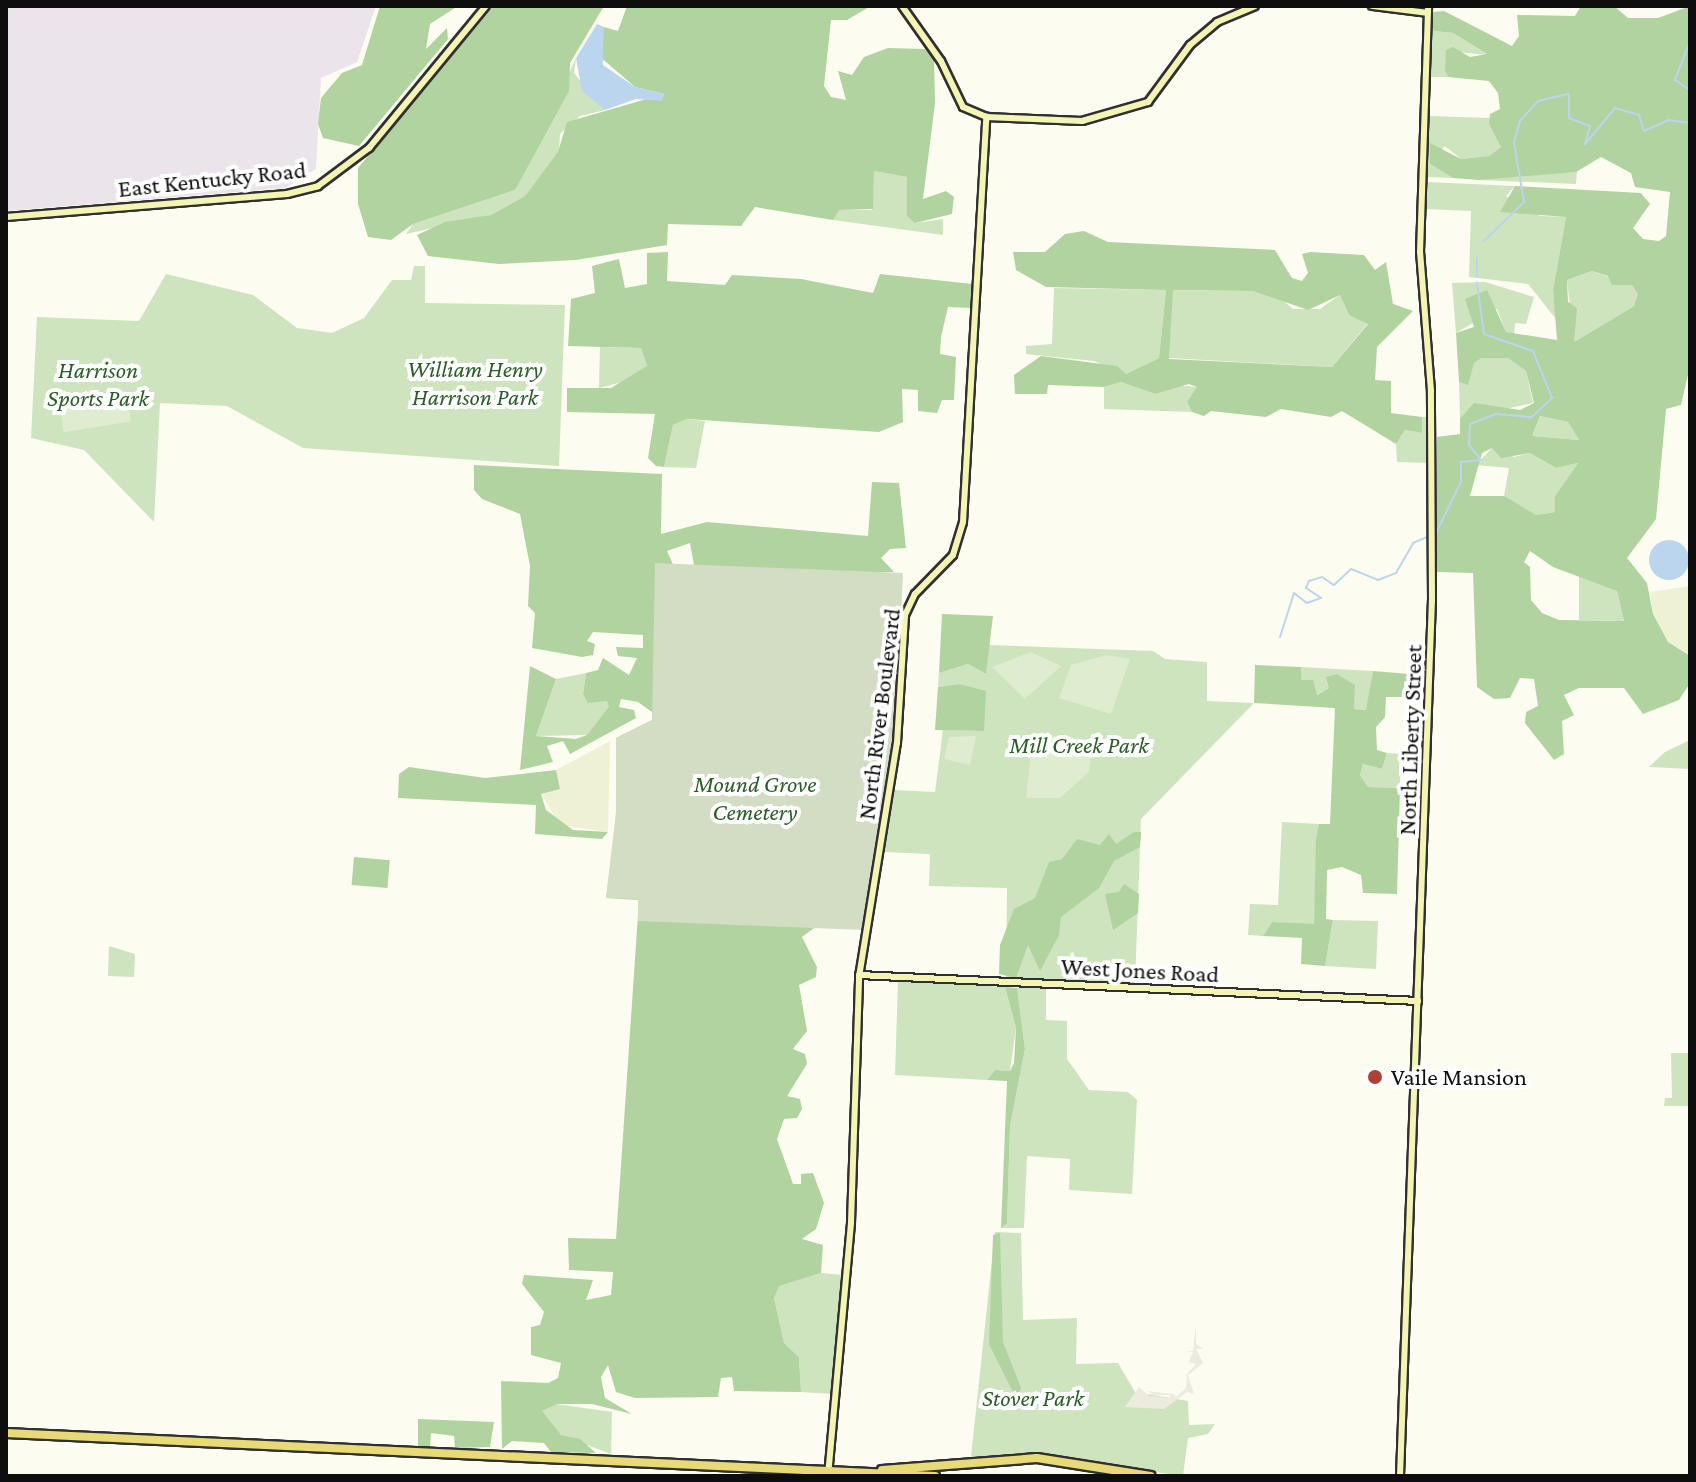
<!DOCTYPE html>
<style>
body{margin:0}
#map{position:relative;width:1696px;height:1482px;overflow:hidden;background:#fdfcf1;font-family:"Crimson Pro",serif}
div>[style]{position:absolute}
.industrial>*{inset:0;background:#ece4eb}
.farmland>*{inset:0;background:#eff1d4}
.green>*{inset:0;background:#cde4be}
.forest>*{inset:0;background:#b0d3a0;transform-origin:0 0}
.cemetery>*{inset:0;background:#d2ddc4}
.pitch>*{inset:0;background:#dfeccf;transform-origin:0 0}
.plaza>*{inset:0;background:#edebe0}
.water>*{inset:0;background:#bcd5ee}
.round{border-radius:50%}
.stream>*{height:2px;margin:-1px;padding:0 1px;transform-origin:1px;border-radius:1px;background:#bcd5ee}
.roads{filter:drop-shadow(2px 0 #303030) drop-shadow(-2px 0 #303030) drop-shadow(0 2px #303030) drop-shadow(0 -2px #303030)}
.secondary>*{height:6px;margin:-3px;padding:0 3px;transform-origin:3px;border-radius:3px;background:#f4f5b4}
.primary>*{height:8px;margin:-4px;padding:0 4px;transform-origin:4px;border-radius:4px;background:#e7da77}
.dots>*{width:22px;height:22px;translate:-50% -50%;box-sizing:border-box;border:4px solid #fff;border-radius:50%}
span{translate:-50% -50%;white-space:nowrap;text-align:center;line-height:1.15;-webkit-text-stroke:8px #fff;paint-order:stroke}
.street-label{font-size:24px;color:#0e0e0e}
.park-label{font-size:24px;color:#2b5e26;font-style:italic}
.poi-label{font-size:24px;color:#0e0e0e}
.left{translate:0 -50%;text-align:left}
.frame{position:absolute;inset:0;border:8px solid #0e0e0e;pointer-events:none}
</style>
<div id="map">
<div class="industrial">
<i style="clip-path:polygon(6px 6px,376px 6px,357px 62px,321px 78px,316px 169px,285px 188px,6px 211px)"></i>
</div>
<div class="farmland">
<i style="clip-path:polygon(1690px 586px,1690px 656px,1668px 642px,1653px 614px,1650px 592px)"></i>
<i style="clip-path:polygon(610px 741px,608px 832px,560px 825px,541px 794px,560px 789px,556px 770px)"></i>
</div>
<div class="green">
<i style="clip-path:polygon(1432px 24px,1434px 31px,1453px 33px,1488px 55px,1458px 52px,1445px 71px,1448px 77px,1431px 77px)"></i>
<i style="clip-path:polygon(576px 58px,574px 73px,605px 110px,580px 116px,560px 134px,559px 152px,525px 196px,491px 215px,406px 234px,413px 224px,515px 190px)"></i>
<i style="clip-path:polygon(1429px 116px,1490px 118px,1501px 147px,1489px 156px,1461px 159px,1445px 146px,1430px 164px,1453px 178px,1427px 177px)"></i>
<i style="clip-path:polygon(874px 171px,908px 177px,915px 223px,943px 219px,943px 235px,833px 220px,838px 210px,872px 210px)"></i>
<i style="clip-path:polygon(1577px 172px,1576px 184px,1479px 180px,1504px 175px)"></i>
<i style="clip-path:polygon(1427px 182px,1515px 186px,1506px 196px,1540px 216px,1566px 217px,1553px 290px,1556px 319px,1528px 284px,1469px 277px,1471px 211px,1426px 209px)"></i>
<i style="clip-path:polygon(414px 266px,425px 266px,425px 303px,565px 305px,559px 466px,303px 448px,227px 406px,160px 403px,154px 522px,84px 450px,31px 438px,37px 317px,139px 321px,166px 274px,253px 295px,297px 328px,332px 333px,364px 318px,392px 280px,411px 280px)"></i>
<i style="clip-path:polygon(1592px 271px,1632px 285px,1639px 294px,1634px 306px,1574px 342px,1567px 280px)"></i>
<i style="clip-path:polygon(1485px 282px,1534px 297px,1526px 324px,1515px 323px,1514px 335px,1506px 332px,1497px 309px,1456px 333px,1452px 283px)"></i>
<i style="clip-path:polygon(1054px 288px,1166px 290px,1159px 358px,1126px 374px,1094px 361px,1026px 354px,1026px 346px,1052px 344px)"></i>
<i style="clip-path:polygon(1172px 290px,1253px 291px,1279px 297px,1293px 309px,1320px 309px,1340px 295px,1349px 315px,1368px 323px,1332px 367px,1169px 358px)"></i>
<i style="clip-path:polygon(600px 347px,641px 348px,647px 366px,634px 379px,599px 388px)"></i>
<i style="clip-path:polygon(1483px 358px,1508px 358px,1526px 371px,1533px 403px,1460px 419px,1459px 382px,1468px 384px,1473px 363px)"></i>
<i style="clip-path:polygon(1121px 382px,1155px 394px,1174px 385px,1198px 387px,1187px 402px,1192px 412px,1104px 409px,1104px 387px)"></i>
<i style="clip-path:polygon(1540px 416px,1568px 422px,1579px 440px,1532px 436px)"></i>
<i style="clip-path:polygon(1422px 417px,1428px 417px,1429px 463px,1397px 462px,1396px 444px,1405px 430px,1422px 433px)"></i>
<i style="clip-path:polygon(687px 419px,705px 421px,696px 468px,664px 467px,673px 425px)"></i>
<i style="clip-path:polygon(1492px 448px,1514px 457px,1530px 453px,1556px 468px,1578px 463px,1555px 496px,1555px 512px,1536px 515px,1515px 508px,1504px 496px,1509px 468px,1476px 465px)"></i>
<i style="clip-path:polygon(1579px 575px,1617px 591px,1624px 621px,1579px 620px)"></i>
<i style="clip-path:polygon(987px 645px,1153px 651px,1165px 659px,1207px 662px,1207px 701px,1254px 703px,1141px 819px,1135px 984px,1006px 978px,1007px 888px,929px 886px,930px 854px,883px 852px,893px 790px,935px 792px,943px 730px,984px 731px,959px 684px,938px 687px,939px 673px,968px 664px,986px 674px)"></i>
<i style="clip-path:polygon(1301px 667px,1373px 671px,1367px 710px,1354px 709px,1329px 688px,1316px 695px,1301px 680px)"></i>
<i style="clip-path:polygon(586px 673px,583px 693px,588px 702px,608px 701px,610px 707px,587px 735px,536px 736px,556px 679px)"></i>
<i style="clip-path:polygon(1690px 740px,1690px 769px,1649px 767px,1665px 752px)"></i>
<i style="clip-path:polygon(1387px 753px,1423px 755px,1423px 771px,1400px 770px,1400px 788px,1368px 787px,1360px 775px,1363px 764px,1382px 769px)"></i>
<i style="clip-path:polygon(1282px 822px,1319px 824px,1314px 925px,1272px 922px,1263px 936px,1248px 935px,1250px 904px,1278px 905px)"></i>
<i style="clip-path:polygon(1333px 920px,1378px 921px,1376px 969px,1325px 966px)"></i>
<i style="clip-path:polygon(109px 946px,135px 954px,134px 977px,108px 976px)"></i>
<i style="clip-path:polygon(898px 980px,1005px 987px,1016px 1028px,1010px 1071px,995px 1070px,987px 1080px,895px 1075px)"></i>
<i style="clip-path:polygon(1046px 986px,1046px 1020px,1067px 1021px,1067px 1059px,1089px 1090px,1128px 1092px,1137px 1100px,1132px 1194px,1069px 1190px,1070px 1159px,1027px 1156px,1024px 1228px,1001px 1228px,1007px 1224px,1010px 1126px,1025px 1049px,1017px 988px)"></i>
<i style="clip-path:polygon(1671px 1053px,1690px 1053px,1690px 1106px,1664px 1106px,1665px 1098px,1672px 1098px)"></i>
<i style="clip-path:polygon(995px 1232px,1021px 1233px,1023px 1320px,1077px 1318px,1076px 1364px,1118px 1363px,1135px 1392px,1188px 1401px,1189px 1425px,1215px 1424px,1208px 1434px,1188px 1438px,1183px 1476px,1030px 1454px,971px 1457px)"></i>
<i style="clip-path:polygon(821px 1273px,843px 1275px,832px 1394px,801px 1392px,799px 1357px,784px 1343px,774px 1298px,778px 1286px)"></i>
<i style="clip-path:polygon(556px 1404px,612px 1412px,611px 1454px,561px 1435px,542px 1418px,542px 1411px)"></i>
</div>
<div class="forest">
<i style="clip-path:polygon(380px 6px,458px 6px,430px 24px,426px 49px,447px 28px,448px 39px,359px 146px,323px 138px,318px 124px,321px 98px,342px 73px,362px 65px)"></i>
<i style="clip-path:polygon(494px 6px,604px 6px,570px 63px,569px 91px,515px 190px,413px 224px,391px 240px,368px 237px,358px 204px,358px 168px)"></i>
<i style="clip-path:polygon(627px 6px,871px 6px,847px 20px,831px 20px,824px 86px,831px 97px,846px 100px,838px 71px,852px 75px,864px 57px,888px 48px,925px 49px,934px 57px,935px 103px,923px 199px,946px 191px,954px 197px,952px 214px,915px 223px,907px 216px,907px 177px,874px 171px,873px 209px,839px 210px,833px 220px,755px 207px,741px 226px,668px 224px,667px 245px,576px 260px,499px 264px,428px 256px,417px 235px,445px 222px,491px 215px,525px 196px,558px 152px,567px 122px,664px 94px,635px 87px,599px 56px,604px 27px,618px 31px)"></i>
<i style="clip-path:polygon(evenodd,1581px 6px,1614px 6px,1628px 18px,1658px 18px,1690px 6px,1690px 366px,1681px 405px,1666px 409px,1656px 519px,1627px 558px,1647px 583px,1653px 614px,1668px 642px,1690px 656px,1690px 683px,1679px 700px,1643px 714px,1624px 688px,1579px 688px,1564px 695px,1574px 715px,1562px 721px,1564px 754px,1554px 760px,1525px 723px,1526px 712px,1538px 706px,1534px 679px,1520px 678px,1510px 698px,1494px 699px,1477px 687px,1473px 573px,1437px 572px,1437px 437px,1460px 434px,1460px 419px,1474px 403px,1520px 410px,1534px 403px,1526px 371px,1508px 358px,1482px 358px,1474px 363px,1468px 385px,1459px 382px,1456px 333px,1474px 327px,1465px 299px,1487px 290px,1506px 332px,1557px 340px,1553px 290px,1566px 217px,1500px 212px,1515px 186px,1641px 193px,1650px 204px,1633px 228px,1643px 239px,1659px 241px,1666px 236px,1670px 192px,1635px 187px,1631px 173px,1601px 157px,1576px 172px,1479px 180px,1453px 178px,1430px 164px,1430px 143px,1461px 159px,1489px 156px,1501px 147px,1489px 124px,1490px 114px,1500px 109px,1498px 93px,1489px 81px,1448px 77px,1445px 71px,1446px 50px,1453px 47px,1470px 57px,1487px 54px,1453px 33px,1434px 31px,1432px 24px,1433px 12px,1444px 11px,1512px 46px,1519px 36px,1517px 15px,1575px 16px,1581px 6px,1592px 271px,1608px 276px,1612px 285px,1632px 285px,1638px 294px,1634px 306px,1574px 342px,1577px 308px,1568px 302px,1567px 280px,1592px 271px,1581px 6px,1540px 416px,1568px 422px,1579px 440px,1532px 436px,1540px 416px,1581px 6px,1492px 448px,1501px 458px,1530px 453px,1556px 468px,1578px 463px,1555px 496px,1555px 512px,1536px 515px,1504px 496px,1470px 496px,1482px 453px,1492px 448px,1581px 6px,1530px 551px,1553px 567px,1617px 591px,1624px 621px,1559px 620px,1542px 613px,1531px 600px,1530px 567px,1524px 562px,1530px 551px)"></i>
<i style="clip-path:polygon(evenodd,1084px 231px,1108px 242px,1275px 250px,1292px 278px,1302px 281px,1308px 273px,1302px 254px,1310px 252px,1364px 255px,1375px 270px,1386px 262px,1393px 304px,1413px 311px,1377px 347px,1375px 380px,1391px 381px,1391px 413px,1422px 417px,1422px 433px,1405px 430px,1396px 444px,1342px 411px,1331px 417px,1281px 409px,1266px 417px,1211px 411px,1204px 416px,1192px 412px,1187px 402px,1197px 387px,1189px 384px,1155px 394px,1121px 382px,1104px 387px,1048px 385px,1047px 394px,1015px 394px,1014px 375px,1041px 356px,1117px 366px,1126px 374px,1159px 358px,1166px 290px,1046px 287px,1016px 270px,1013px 252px,1045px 252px,1065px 234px,1084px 231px,1173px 290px,1253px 291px,1308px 310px,1340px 295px,1349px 315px,1368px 324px,1332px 367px,1169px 359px,1173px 290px)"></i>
<i style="clip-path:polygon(668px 252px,667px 281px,725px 285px,732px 275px,801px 279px,873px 293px,880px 274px,972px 284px,972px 308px,948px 307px,941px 337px,940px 354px,956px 357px,954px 400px,942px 400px,937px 413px,918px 411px,918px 390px,902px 389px,903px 422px,879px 432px,687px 419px,673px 425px,664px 467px,656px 466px,648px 458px,655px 414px,567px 412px,567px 388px,611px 388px,647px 366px,641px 348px,568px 346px,571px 299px,595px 293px,592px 266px,619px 259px,625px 288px,647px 284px,647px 253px)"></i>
<i style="clip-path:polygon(474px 465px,662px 474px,661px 534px,707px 522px,868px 536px,872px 482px,899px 483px,906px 548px,890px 549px,881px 558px,894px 572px,712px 573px,694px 565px,690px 543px,667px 551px,726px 684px,617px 777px,616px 738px,652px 720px,652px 712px,638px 702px,621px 699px,619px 707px,634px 710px,636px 718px,570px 754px,563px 741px,547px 746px,553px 762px,520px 770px,530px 666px,556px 679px,536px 736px,576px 739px,587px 735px,609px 707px,607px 701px,588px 703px,583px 694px,586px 673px,598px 670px,603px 658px,629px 675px,637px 658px,618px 656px,616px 647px,643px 648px,643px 635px,593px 632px,587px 641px,595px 644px,593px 655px,582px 657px,532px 648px,535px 613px,528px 606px,530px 566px,520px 514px,482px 499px,474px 490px)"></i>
<i style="clip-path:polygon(942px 614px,993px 616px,986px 674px,968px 664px,939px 673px)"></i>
<i style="clip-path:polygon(1255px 665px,1301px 667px,1301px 680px,1313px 680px,1317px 695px,1329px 688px,1326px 677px,1337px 674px,1355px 685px,1354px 709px,1366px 710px,1373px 671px,1409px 674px,1407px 697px,1386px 697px,1385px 717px,1376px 727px,1377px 750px,1387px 753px,1382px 769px,1363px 764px,1360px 775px,1368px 787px,1400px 788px,1397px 894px,1363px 893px,1361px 875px,1342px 867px,1327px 870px,1326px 919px,1333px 920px,1325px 966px,1301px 964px,1302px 938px,1263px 936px,1272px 922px,1314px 924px,1316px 840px,1319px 824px,1330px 824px,1335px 708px,1254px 703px)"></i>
<i style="clip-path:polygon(959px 684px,986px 691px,984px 731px,935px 730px,938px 687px)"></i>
<i style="clip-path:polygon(409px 767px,485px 778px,556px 770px,560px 789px,541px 794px,546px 810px,573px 830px,608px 832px,602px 839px,535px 834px,536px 805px,398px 798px,399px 774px)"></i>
<i style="clip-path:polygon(1134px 832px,1141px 832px,1140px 847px,1114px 861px,1099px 888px,1061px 917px,1059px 935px,1040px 971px,1028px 945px,1016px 978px,999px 974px,1000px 945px,1014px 909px,1035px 898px,1049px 862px,1062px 859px,1077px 839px,1100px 845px,1109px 834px,1116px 844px)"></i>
<i style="clip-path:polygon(614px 838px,814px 928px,802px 937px,817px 967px,816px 977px,799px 985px,807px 1031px,793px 1049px,805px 1054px,807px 1064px,787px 1096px,800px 1099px,802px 1109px,797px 1118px,784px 1119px,777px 1139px,793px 1184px,801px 1184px,801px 1174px,813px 1173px,824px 1203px,816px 1229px,802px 1239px,823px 1245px,821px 1273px,779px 1286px,774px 1298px,784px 1343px,799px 1357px,801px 1392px,734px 1391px,732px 1377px,721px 1378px,718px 1397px,635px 1398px,616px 1392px,608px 1365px,601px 1377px,605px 1398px,632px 1414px,592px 1404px,557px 1404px,542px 1411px,561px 1435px,580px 1439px,596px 1453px,551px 1452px,544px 1443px,512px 1441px,502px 1449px,501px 1381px,548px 1383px,558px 1378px,561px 1363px,531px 1355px,531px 1327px,540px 1325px,544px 1312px,522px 1284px,524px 1275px,593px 1280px,586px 1300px,611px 1295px,613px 1272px,569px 1270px,568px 1238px,616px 1239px,639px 900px,606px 898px)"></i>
<i style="left:354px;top:857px;width:36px;height:28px;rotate:5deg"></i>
<i style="clip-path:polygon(1124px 884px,1139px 894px,1138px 913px,1113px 930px,1105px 894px,1119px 892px)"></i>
<i style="clip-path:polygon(1005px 987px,1017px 988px,1025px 1049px,1010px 1126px,1007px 1224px,1001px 1228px,1007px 1081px,987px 1080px,995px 1070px,1010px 1071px,1014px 1063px,1016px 1028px)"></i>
<i style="clip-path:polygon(1000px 1233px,1003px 1342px,1021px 1388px,1016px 1398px,989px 1344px,993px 1235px)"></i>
<i style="clip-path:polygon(418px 1419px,494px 1422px,490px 1447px,455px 1448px,454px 1436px,431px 1433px,430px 1447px,418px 1447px)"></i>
</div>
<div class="cemetery">
<i style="clip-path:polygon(655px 563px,903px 573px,896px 721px,864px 930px,638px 921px,638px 899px,606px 898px,616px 812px,616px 738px,652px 720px)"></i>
</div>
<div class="pitch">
<i style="left:126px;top:391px;width:31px;height:68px;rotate:81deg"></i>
<i style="clip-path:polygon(1031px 652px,1061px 666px,1025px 699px,992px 667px)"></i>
<i style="clip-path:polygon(1106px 655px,1130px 659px,1111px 714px,1059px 698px,1071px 665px)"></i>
<i style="clip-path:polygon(1033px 734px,1093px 741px,1089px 772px,1060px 798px,1026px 798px)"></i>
<i style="clip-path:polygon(976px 736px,970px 765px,944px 759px,949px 737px)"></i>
</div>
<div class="plaza">
<i style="clip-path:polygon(1196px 1325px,1196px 1344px,1203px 1349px,1196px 1349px,1203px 1363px,1188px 1375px,1194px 1394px,1187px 1392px,1164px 1409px,1125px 1407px,1139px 1387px,1149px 1396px,1169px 1398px,1170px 1395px,1153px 1395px,1147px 1391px,1174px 1394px,1176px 1397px,1186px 1388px,1187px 1374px,1196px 1364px,1189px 1362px,1193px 1352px,1185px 1352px,1193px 1351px)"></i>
</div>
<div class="water">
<i style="clip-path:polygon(597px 24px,604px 27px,603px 65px,635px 87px,665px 94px,661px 101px,636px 99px,605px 110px,582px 91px,576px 58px)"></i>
<i class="round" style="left:1649px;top:540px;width:40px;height:40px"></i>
</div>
<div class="stream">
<i style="left:1690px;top:41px;width:42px;rotate:111deg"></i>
<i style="left:1675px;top:80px;width:18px;rotate:34deg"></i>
<i style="left:1484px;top:241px;width:56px;rotate:-44.3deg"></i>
<i style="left:1524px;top:202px;width:61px;rotate:-99.5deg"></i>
<i style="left:1514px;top:142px;width:22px;rotate:-74deg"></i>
<i style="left:1520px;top:121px;width:27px;rotate:-48deg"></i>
<i style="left:1538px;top:101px;width:32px;rotate:-13deg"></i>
<i style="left:1569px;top:94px;width:24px;rotate:90deg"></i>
<i style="left:1569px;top:118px;width:22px;rotate:21deg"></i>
<i style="left:1590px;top:126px;width:19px;rotate:106deg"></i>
<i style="left:1585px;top:144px;width:47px;rotate:-50.2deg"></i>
<i style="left:1615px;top:108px;width:25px;rotate:16deg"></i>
<i style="left:1639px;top:115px;width:17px;rotate:73deg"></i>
<i style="left:1644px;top:131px;width:27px;rotate:-24deg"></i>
<i style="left:1669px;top:120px;width:21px;rotate:8deg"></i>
<i style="left:1477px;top:258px;width:18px;rotate:90deg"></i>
<i style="left:1436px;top:533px;width:57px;rotate:-63.9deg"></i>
<i style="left:1461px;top:482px;width:20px;rotate:-90deg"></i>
<i style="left:1461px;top:462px;width:20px;rotate:-6deg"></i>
<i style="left:1481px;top:460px;width:19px;rotate:-129deg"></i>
<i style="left:1469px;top:445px;width:21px;rotate:-87deg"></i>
<i style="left:1470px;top:424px;width:28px;rotate:-21deg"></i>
<i style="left:1496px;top:414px;width:36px;rotate:5deg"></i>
<i style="left:1532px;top:417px;width:28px;rotate:-44deg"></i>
<i style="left:1552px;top:398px;width:51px;rotate:-112deg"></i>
<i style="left:1533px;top:351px;width:52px;rotate:-160.9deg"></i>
<i style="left:1484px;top:334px;width:52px;rotate:-97.7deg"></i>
<i style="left:1280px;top:637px;width:46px;rotate:-72.3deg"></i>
<i style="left:1294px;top:593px;width:16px;rotate:38deg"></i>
<i style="left:1307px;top:603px;width:15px;rotate:-20deg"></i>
<i style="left:1321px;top:598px;width:18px;rotate:-146deg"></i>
<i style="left:1306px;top:588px;width:8px;rotate:-67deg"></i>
<i style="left:1309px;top:581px;width:14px;rotate:-17deg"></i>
<i style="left:1322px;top:577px;width:14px;rotate:34deg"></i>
<i style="left:1334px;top:585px;width:23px;rotate:-43deg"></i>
<i style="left:1351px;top:569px;width:29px;rotate:22deg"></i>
<i style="left:1378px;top:580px;width:19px;rotate:-21deg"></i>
<i style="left:1396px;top:573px;width:34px;rotate:-60deg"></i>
<i style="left:1413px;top:543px;width:15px;rotate:-23deg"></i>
</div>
<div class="roads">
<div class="secondary">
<i style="left:902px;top:6px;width:67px;rotate:54.7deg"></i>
<i style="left:941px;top:61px;width:51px;rotate:64.4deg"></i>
<i style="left:963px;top:107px;width:25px;rotate:23deg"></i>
<i style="left:986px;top:117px;width:96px;rotate:2.4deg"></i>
<i style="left:1082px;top:121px;width:69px;rotate:-16.1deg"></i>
<i style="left:1148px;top:102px;width:71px;rotate:-53.6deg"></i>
<i style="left:1190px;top:45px;width:35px;rotate:-40deg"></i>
<i style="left:1217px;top:22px;width:41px;rotate:-22.8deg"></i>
<i style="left:1372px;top:6px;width:56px;rotate:7.1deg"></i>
<i style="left:6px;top:217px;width:282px;rotate:-4.7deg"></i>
<i style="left:287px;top:194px;width:32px;rotate:-14deg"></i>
<i style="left:318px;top:186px;width:64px;rotate:-36.7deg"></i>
<i style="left:369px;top:148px;width:184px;rotate:-50.5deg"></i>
<i style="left:859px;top:975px;width:560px;rotate:2.66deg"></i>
<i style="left:828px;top:1476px;width:255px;rotate:-84.8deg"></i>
<i style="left:851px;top:1222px;width:245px;rotate:-88.1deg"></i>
<i style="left:859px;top:977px;width:237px;rotate:-80.8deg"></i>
<i style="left:897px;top:743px;width:128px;rotate:-86.4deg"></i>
<i style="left:905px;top:615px;width:23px;rotate:-65deg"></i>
<i style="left:915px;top:594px;width:54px;rotate:-45.7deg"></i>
<i style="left:953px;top:555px;width:34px;rotate:-73deg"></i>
<i style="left:963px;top:522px;width:406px;rotate:-86.7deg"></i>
<i style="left:1400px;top:1476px;width:877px;rotate:-87.91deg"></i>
<i style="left:1432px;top:600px;width:209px;rotate:-90.3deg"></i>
<i style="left:1431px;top:391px;width:139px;rotate:-94.5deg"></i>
<i style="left:1420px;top:252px;width:246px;rotate:-88.1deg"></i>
</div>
<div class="primary">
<i style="left:6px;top:1433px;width:930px;rotate:2.65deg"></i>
<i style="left:882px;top:1470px;width:155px;rotate:-4.4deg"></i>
<i style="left:1037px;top:1458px;width:115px;rotate:9deg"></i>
</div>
</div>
<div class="dots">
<i style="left:1375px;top:1077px;background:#ad4037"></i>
</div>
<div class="street-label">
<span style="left:212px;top:179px;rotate:-6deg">East Kentucky Road</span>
<span style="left:879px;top:714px;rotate:-83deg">North River Boulevard</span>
<span style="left:1410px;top:740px;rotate:-88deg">North Liberty Street</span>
<span style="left:1140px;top:970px;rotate:3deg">West Jones Road</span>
</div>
<div class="park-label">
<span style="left:475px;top:383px">William Henry<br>Harrison Park</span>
<span style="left:98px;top:384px">Harrison<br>Sports Park</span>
<span style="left:1079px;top:745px">Mill Creek Park</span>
<span style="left:755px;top:798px">Mound Grove<br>Cemetery</span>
<span style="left:1033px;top:1398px">Stover Park</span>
</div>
<div class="poi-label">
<span class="left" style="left:1391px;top:1077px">Vaile Mansion</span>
</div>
<div class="frame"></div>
</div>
